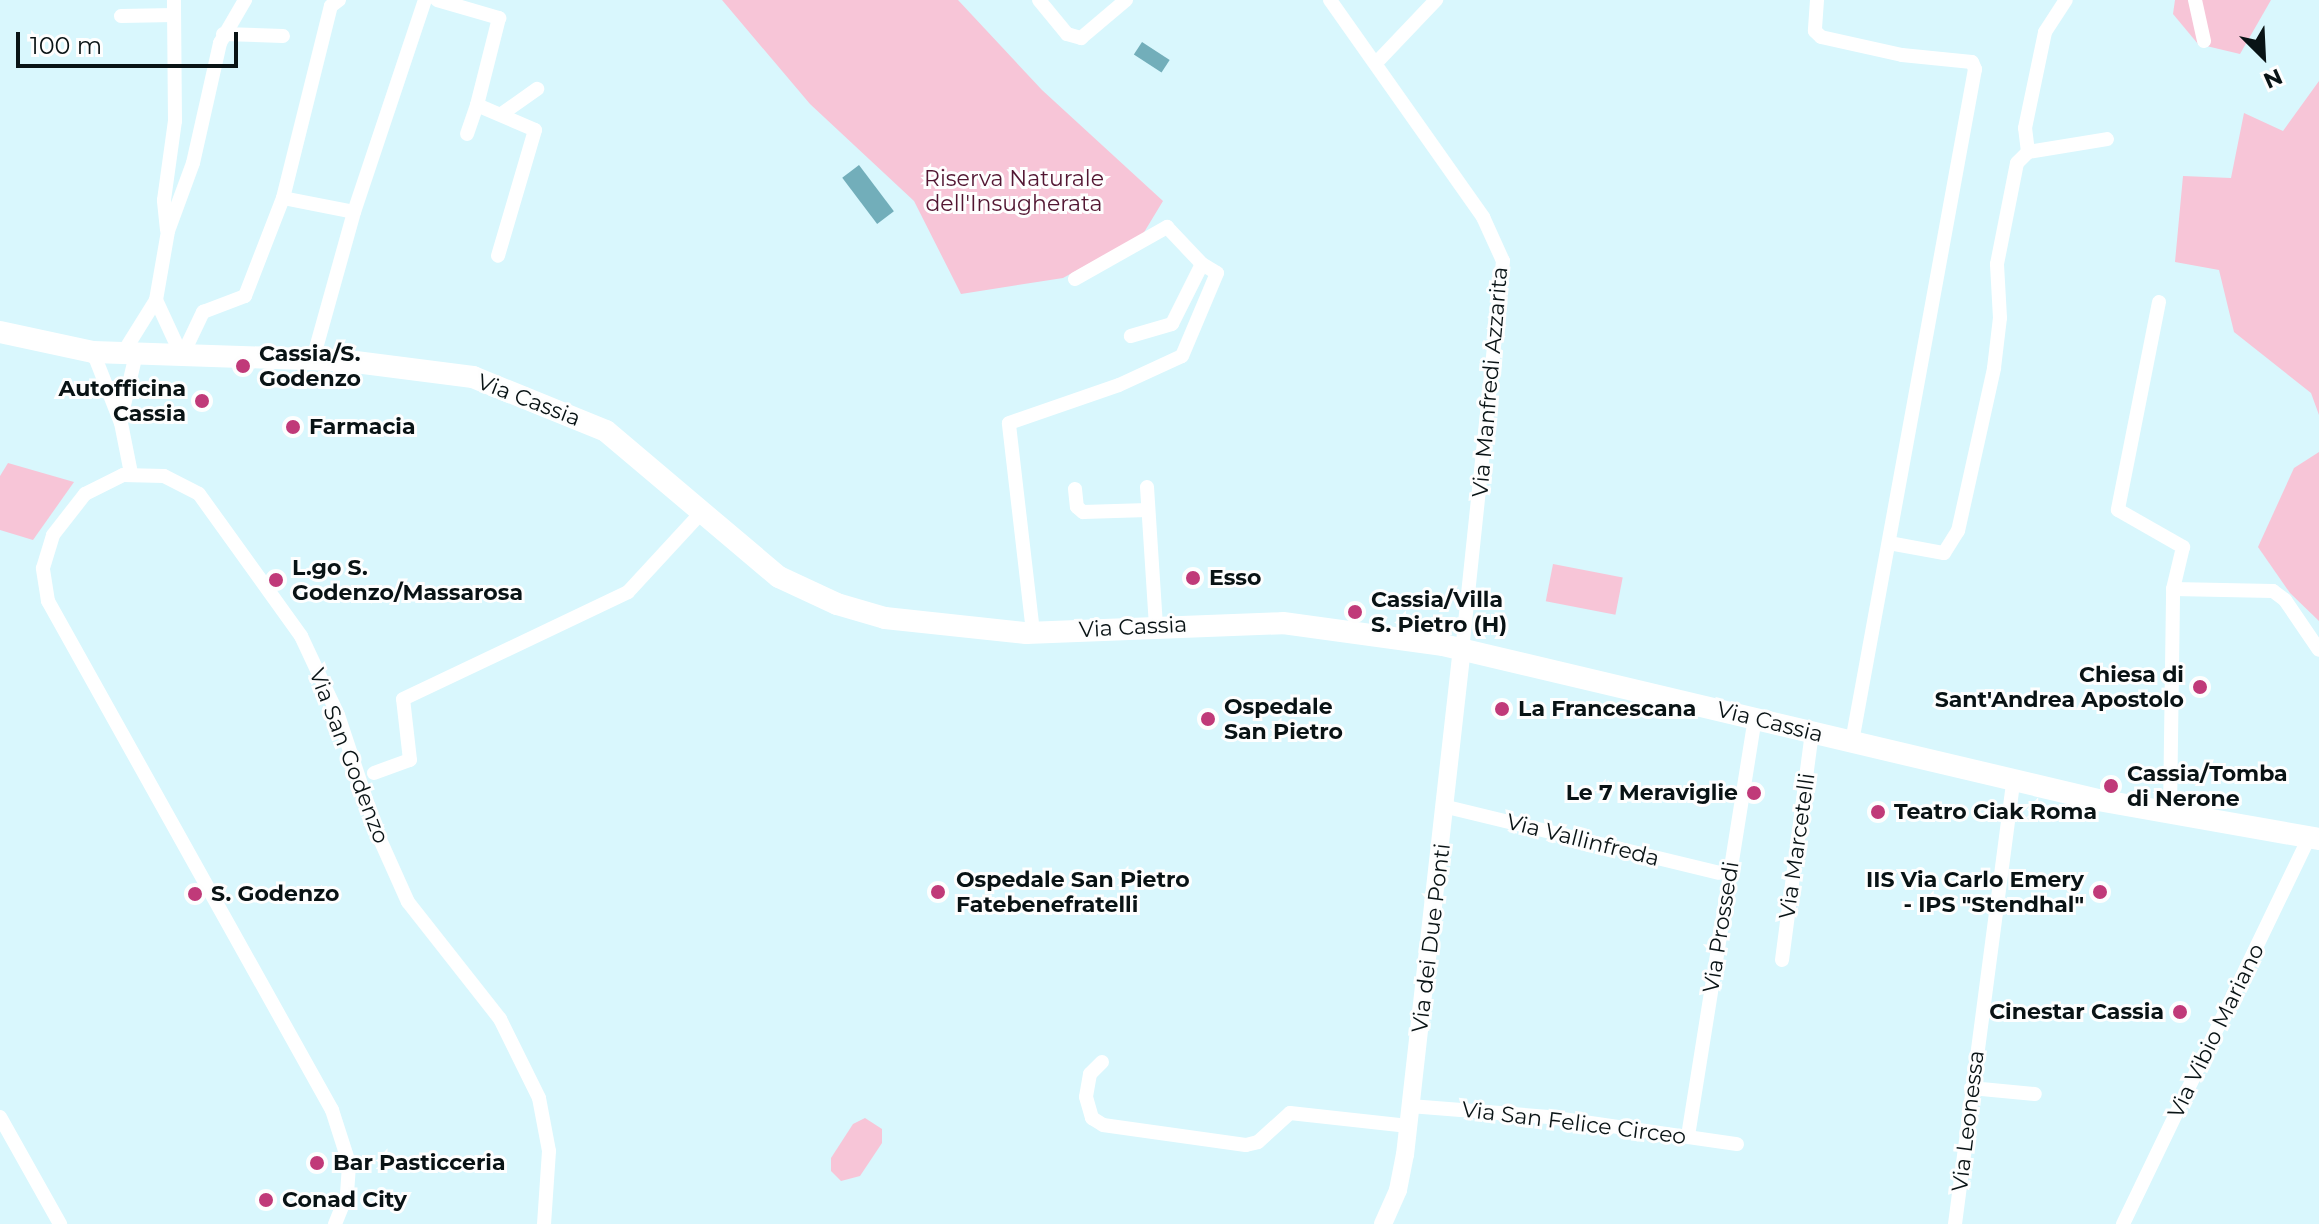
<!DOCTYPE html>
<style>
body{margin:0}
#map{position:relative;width:2319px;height:1224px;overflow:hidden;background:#d9f7fd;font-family:Montserrat,sans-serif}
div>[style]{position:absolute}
.green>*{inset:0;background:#f7c5d7;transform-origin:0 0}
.water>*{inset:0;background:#72aeba;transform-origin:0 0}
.minor>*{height:14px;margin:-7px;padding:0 7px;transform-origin:7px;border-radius:7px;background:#fff}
.tertiary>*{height:18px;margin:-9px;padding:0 9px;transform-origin:9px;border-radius:9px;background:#fff}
.primary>*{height:22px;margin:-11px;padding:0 11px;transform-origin:11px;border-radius:11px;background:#fff}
.dots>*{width:22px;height:22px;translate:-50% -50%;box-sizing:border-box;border:4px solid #fefefe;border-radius:50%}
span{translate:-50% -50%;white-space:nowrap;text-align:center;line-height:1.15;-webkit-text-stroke:6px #fefefe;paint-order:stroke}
.park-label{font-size:22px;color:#521632}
.poi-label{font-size:22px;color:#091315;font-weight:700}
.left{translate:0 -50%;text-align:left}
.right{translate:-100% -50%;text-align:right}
.street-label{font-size:22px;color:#091315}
.north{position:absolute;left:2223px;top:16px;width:80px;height:80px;-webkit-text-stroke:6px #fefefe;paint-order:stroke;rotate:156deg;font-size:22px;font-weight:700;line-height:32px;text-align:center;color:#091315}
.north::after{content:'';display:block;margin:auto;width:28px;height:36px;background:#091315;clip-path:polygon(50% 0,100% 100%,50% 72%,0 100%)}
.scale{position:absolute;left:16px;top:32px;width:222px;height:36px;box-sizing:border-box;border:4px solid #091315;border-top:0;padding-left:10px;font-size:24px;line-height:28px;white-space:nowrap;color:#091315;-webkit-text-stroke:6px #fefefe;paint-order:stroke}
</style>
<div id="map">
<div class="green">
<i style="clip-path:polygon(722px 0,958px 0,1042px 90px,1163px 201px,1143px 234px,1063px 278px,961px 294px,914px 201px,810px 104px)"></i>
<i style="clip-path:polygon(2175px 0,2271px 0,2240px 54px,2198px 44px,2173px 14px)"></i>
<i style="clip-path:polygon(2319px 81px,2319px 415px,2311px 393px,2234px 332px,2219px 270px,2175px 262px,2183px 176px,2231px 178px,2244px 113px,2283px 131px)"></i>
<i style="clip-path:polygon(2319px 452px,2319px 621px,2290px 593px,2258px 547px,2294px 468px)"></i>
<i style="clip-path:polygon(8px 463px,74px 482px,33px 540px,0 530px,0 476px)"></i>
<i style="left:1553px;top:564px;width:71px;height:38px;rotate:11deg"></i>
<i style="clip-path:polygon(865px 1118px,882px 1129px,882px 1143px,860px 1176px,841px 1181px,831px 1171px,831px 1158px,853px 1124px)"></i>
</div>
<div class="water">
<i style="left:1142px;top:42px;width:33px;height:15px;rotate:33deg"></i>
<i style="left:859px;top:165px;width:58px;height:21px;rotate:53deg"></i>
</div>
<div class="minor">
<i style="left:437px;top:0;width:65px;rotate:16.2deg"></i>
<i style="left:499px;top:18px;width:90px;rotate:104.2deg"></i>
<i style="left:477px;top:105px;width:63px;rotate:23.3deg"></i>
<i style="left:535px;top:130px;width:131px;rotate:106.4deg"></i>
<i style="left:1039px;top:0;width:44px;rotate:50.5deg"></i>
<i style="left:1067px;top:34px;width:15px;rotate:16deg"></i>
<i style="left:1081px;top:38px;width:59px;rotate:-40.2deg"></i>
<i style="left:1330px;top:0;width:266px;rotate:54.8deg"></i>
<i style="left:1483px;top:217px;width:48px;rotate:65.6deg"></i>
<i style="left:1503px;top:261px;width:389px;rotate:96deg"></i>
<i style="left:1817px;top:0;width:31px;rotate:94deg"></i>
<i style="left:1815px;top:31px;width:8px;rotate:45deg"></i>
<i style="left:1821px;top:37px;width:83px;rotate:12.5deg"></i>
<i style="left:1902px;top:55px;width:70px;rotate:5.7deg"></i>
<i style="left:1972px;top:62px;width:8px;rotate:67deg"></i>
<i style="left:1975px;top:69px;width:684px;rotate:100.36deg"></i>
<i style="left:2195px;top:0;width:42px;rotate:77.6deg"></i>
<i style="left:121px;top:16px;width:53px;rotate:-1.1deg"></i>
<i style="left:223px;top:34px;width:60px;rotate:1.9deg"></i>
<i style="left:1377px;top:62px;width:86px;rotate:-46.4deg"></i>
<i style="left:503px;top:113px;width:42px;rotate:-35.2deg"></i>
<i style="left:467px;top:134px;width:31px;rotate:-71deg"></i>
<i style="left:2028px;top:152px;width:24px;rotate:-97deg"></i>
<i style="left:2025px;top:128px;width:98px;rotate:-78.2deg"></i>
<i style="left:2045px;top:32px;width:38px;rotate:-57deg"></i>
<i style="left:283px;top:198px;width:72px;rotate:11.2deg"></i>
<i style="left:167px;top:230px;width:30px;rotate:-96deg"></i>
<i style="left:164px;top:200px;width:80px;rotate:-82.1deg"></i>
<i style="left:175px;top:121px;width:121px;rotate:-90.5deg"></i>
<i style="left:1075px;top:279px;width:106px;rotate:-29.5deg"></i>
<i style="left:1167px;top:227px;width:51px;rotate:46.6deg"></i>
<i style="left:156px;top:300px;width:60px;rotate:65.2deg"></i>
<i style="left:2159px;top:302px;width:212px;rotate:101.2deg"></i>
<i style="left:2118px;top:510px;width:75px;rotate:29.6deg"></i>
<i style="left:2183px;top:547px;width:43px;rotate:103.4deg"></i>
<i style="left:93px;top:352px;width:76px;rotate:68.5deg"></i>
<i style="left:121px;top:423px;width:51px;rotate:78.7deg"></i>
<i style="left:123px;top:353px;width:62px;rotate:-58.1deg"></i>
<i style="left:156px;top:300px;width:70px;rotate:-80.1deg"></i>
<i style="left:168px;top:231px;width:72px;rotate:-69.8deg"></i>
<i style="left:193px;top:163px;width:123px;rotate:-77.3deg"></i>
<i style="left:220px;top:43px;width:50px;rotate:-59.8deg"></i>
<i style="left:183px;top:354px;width:47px;rotate:-64.5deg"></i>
<i style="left:203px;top:312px;width:45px;rotate:-20.9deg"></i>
<i style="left:245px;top:296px;width:105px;rotate:-68.8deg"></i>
<i style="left:283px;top:198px;width:198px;rotate:-76deg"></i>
<i style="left:331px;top:6px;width:10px;rotate:-37deg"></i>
<i style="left:313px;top:359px;width:153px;rotate:-74.4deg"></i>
<i style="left:354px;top:212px;width:224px;rotate:-71.5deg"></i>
<i style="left:121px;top:418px;width:66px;rotate:-76.8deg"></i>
<i style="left:1147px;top:487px;width:139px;rotate:86.3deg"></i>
<i style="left:1075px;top:489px;width:18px;rotate:84deg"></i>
<i style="left:1077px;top:507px;width:8px;rotate:40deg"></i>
<i style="left:1083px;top:512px;width:65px;rotate:-1.8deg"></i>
<i style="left:1889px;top:543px;width:56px;rotate:10.3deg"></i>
<i style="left:1944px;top:553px;width:26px;rotate:-58deg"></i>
<i style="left:1958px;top:531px;width:167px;rotate:-77.5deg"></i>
<i style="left:1994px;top:368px;width:50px;rotate:-83.2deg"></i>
<i style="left:2000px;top:318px;width:54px;rotate:-93.2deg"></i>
<i style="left:1997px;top:264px;width:103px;rotate:-78.8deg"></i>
<i style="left:2017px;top:163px;width:16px;rotate:-45deg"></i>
<i style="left:2028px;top:152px;width:80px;rotate:-9.3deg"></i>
<i style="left:1033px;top:632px;width:210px;rotate:-96.6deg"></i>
<i style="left:1009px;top:423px;width:116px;rotate:-19.1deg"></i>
<i style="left:1119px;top:385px;width:69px;rotate:-24.7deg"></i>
<i style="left:1182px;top:356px;width:90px;rotate:-67.1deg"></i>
<i style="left:1217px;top:273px;width:17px;rotate:-149deg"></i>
<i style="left:1202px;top:264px;width:67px;rotate:116.6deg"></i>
<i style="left:1172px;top:324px;width:43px;rotate:163.7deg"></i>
<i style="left:374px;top:773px;width:38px;rotate:-20deg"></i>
<i style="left:410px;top:760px;width:61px;rotate:-96.5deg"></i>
<i style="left:403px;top:699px;width:249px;rotate:-25.4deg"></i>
<i style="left:628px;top:592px;width:108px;rotate:-47.3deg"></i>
<i style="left:1447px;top:807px;width:280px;rotate:13.6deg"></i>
<i style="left:2170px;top:812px;width:223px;rotate:-89.2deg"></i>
<i style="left:2173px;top:589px;width:100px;rotate:1.1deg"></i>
<i style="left:2273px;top:591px;width:15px;rotate:37deg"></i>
<i style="left:2285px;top:600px;width:60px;rotate:55.8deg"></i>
<i style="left:1782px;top:960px;width:230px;rotate:-82.5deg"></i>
<i style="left:1102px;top:1062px;width:17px;rotate:135deg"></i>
<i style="left:1090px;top:1074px;width:23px;rotate:100deg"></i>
<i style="left:1086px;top:1097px;width:22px;rotate:74deg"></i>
<i style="left:1092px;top:1118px;width:13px;rotate:32deg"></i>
<i style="left:1103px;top:1125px;width:144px;rotate:8deg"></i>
<i style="left:1246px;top:1145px;width:12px;rotate:-14deg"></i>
<i style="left:1258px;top:1142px;width:43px;rotate:-42.2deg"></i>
<i style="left:1290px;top:1113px;width:119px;rotate:6.3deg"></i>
<i style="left:1971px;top:1088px;width:64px;rotate:5.4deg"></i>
<i style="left:1410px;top:1106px;width:139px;rotate:4.5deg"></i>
<i style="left:1549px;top:1117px;width:190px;rotate:8.2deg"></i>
<i style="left:0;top:1117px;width:123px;rotate:60.7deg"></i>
<i style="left:1688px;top:1136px;width:423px;rotate:-80.9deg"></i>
<i style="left:335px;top:1224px;width:32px;rotate:-68deg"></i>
<i style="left:347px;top:1194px;width:31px;rotate:-86deg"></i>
<i style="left:349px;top:1163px;width:56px;rotate:-107.8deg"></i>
<i style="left:332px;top:1110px;width:583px;rotate:-119.16deg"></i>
<i style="left:48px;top:601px;width:33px;rotate:-99deg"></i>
<i style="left:43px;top:568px;width:34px;rotate:-73deg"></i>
<i style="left:53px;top:535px;width:52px;rotate:-52deg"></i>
<i style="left:85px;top:494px;width:42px;rotate:-26.6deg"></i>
<i style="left:123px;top:475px;width:41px;rotate:1.4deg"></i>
<i style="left:164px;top:476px;width:39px;rotate:27deg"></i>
<i style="left:199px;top:494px;width:175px;rotate:54.3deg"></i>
<i style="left:301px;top:636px;width:87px;rotate:64.9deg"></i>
<i style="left:338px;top:715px;width:126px;rotate:71.6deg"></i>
<i style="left:378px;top:835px;width:73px;rotate:65.9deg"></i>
<i style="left:408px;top:902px;width:149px;rotate:51.8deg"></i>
<i style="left:500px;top:1019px;width:88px;rotate:63.7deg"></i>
<i style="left:539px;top:1098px;width:54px;rotate:79.3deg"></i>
<i style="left:549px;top:1151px;width:73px;rotate:93.9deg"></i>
<i style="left:1955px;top:1224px;width:447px;rotate:-82.5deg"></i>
<i style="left:2123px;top:1224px;width:429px;rotate:-64.3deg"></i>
</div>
<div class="tertiary">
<i style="left:1383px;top:1224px;width:37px;rotate:-66deg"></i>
<i style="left:1398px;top:1190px;width:36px;rotate:-79deg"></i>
<i style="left:1405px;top:1155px;width:510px;rotate:-83.59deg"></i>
</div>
<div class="primary">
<i style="left:0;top:332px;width:95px;rotate:12.1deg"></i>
<i style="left:93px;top:352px;width:247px;rotate:1.9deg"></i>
<i style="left:340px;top:360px;width:134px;rotate:7.3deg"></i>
<i style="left:473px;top:377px;width:144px;rotate:22.1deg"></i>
<i style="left:606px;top:431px;width:226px;rotate:40.2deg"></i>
<i style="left:779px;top:577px;width:64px;rotate:25deg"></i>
<i style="left:837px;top:604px;width:50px;rotate:16.3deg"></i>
<i style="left:885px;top:618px;width:142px;rotate:6.1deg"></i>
<i style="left:1026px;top:633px;width:257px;rotate:-2.2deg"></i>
<i style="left:1283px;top:623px;width:162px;rotate:7.8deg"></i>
<i style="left:1443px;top:645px;width:673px;rotate:13.31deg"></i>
<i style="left:2098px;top:800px;width:224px;rotate:10deg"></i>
</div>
<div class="dots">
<i style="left:243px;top:366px;background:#c03a79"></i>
<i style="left:202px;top:401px;background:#c03a79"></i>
<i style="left:293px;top:427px;background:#c03a79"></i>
<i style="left:1193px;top:578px;background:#c03a79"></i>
<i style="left:276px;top:580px;background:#c03a79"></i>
<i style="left:1355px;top:612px;background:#c03a79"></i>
<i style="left:2200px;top:687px;background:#c03a79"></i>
<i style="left:1502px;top:709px;background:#c03a79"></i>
<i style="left:1208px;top:719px;background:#c03a79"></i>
<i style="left:2111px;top:786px;background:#c03a79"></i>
<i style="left:1754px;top:793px;background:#c03a79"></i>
<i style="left:1878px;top:812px;background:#c03a79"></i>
<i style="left:938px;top:892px;background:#c03a79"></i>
<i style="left:2100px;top:892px;background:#c03a79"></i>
<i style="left:195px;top:894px;background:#c03a79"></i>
<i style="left:2180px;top:1012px;background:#c03a79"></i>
<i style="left:317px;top:1163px;background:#c03a79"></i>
<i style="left:266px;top:1200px;background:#c03a79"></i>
</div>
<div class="park-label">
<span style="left:1014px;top:191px">Riserva Naturale<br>dell'Insugherata</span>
</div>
<div class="poi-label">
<span class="left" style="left:259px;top:366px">Cassia/S.<br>Godenzo</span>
<span class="right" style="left:186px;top:401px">Autofficina<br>Cassia</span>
<span class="left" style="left:309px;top:427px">Farmacia</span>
<span class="left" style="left:292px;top:580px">L.go S.<br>Godenzo/Massarosa</span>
<span class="left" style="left:1209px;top:578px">Esso</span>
<span class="left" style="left:1371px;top:612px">Cassia/Villa<br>S. Pietro (H)</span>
<span class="right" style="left:2184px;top:687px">Chiesa di<br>Sant'Andrea Apostolo</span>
<span class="left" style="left:1224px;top:719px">Ospedale<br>San Pietro</span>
<span class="left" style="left:1518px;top:709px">La Francescana</span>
<span class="left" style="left:2127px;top:786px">Cassia/Tomba<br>di Nerone</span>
<span class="right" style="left:1738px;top:793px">Le 7 Meraviglie</span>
<span class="left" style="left:1894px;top:812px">Teatro Ciak Roma</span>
<span class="left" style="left:956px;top:892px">Ospedale San Pietro<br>Fatebenefratelli</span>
<span class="right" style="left:2084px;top:892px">IIS Via Carlo Emery<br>- IPS "Stendhal"</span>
<span class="left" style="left:211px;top:894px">S. Godenzo</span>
<span class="right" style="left:2164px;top:1012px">Cinestar Cassia</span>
<span class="left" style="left:333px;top:1163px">Bar Pasticceria</span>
<span class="left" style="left:282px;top:1200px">Conad City</span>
</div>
<div class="street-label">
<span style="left:1490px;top:382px;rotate:-85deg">Via Manfredi Azzarita</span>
<span style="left:529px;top:400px;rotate:21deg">Via Cassia</span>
<span style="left:1133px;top:627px;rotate:-3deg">Via Cassia</span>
<span style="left:1770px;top:722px;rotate:14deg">Via Cassia</span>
<span style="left:349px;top:756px;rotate:69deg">Via San Godenzo</span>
<span style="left:1583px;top:840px;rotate:14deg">Via Vallinfreda</span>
<span style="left:1797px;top:846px;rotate:-82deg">Via Marcetelli</span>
<span style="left:1721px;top:927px;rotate:-81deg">Via Prossedi</span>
<span style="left:1431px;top:938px;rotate:-83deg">Via dei Due Ponti</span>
<span style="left:2216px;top:1031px;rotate:-64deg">Via Vibio Mariano</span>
<span style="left:1968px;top:1121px;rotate:-83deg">Via Leonessa</span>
<span style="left:1574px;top:1123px;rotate:7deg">Via San Felice Circeo</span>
</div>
<div class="north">N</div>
<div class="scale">100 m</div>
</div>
